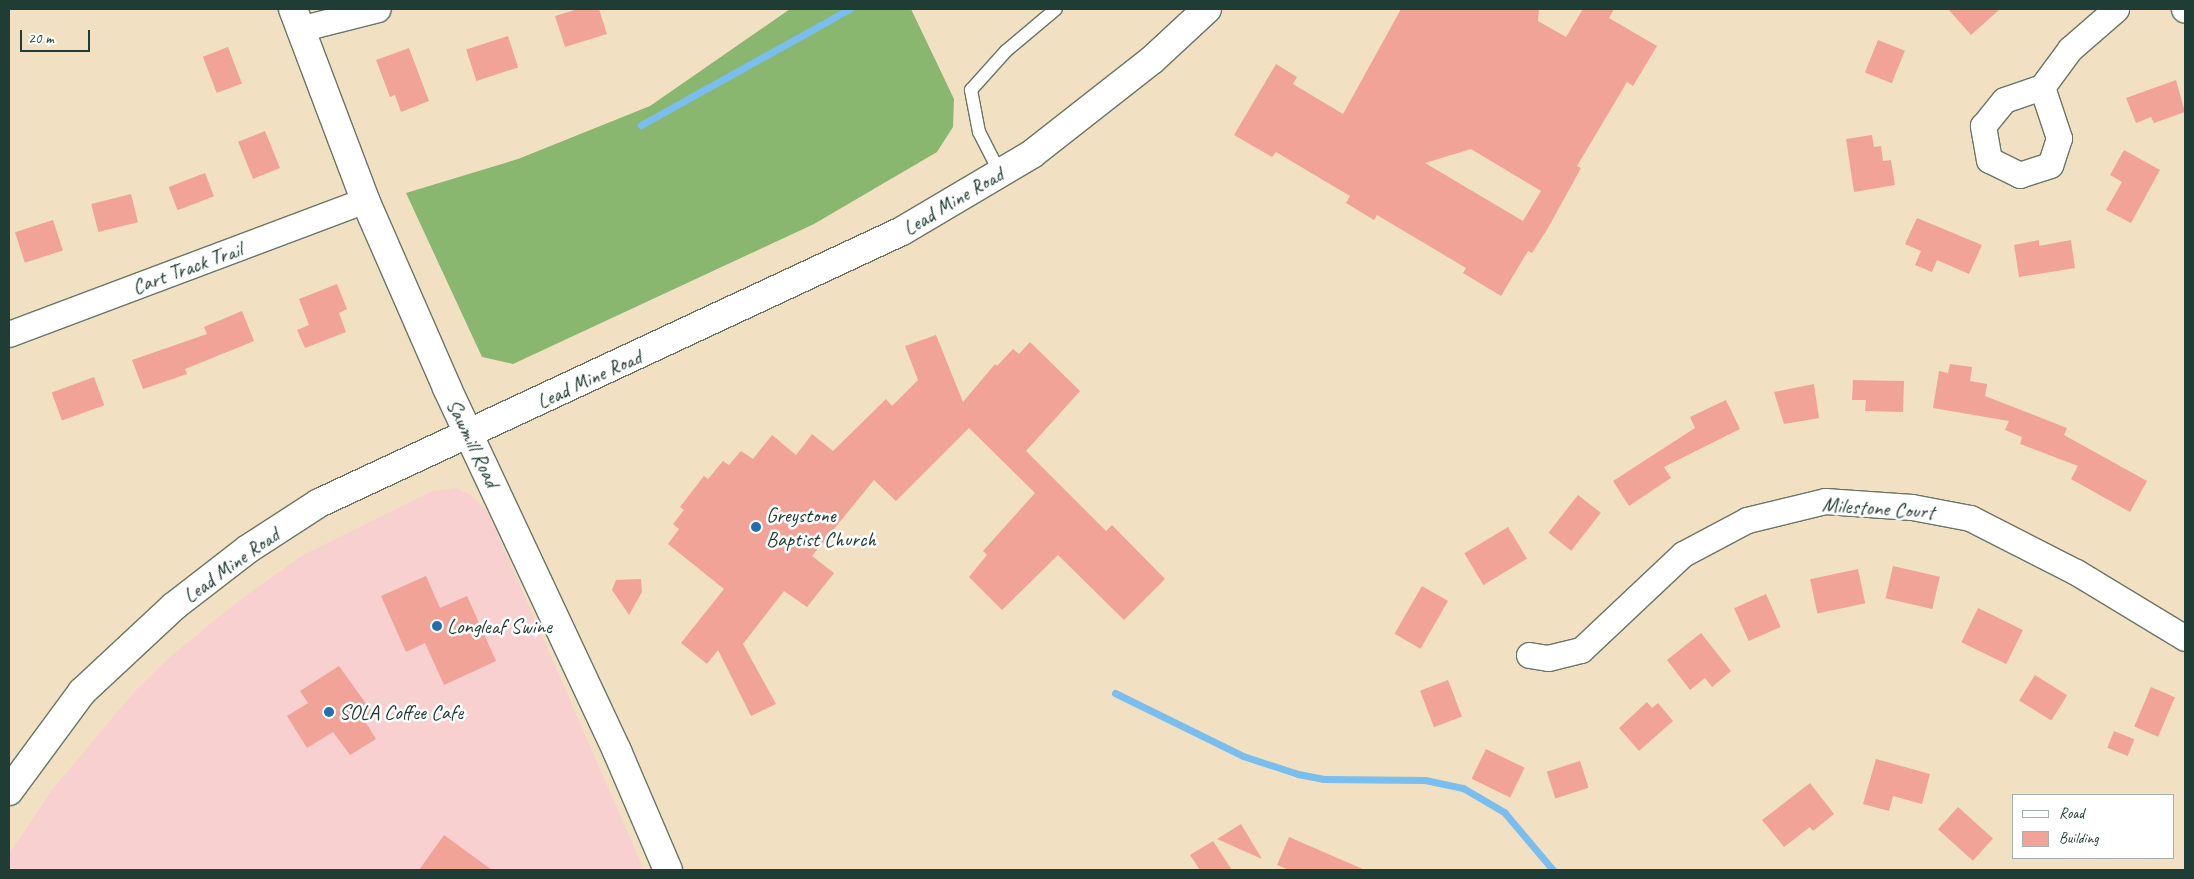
<!DOCTYPE html>
<style>
body{margin:0}
#map{position:relative;width:2194px;height:879px;overflow:hidden;background:#f2e0c2;font-family:Caveat,sans-serif}
div>[style]{position:absolute}
.built>*{inset:0;background:#f7d0cf}
.forest>*{inset:0;background:#89b770}
.stream>*{height:7px;margin:-3.5px;padding:0 3.5px;transform-origin:3.5px;border-radius:3.5px;background:#7abef0}
.building>*{inset:0;background:#f2a397;transform-origin:0 0}
.roads{filter:drop-shadow(1px 0 #697666) drop-shadow(-1px 0 #697666) drop-shadow(0 1px #697666) drop-shadow(0 -1px #697666)}
.lane>*{height:12px;margin:-6px;padding:0 6px;transform-origin:6px;border-radius:6px;background:#fff}
.street>*{height:25px;margin:-12.5px;padding:0 12.5px;transform-origin:12.5px;border-radius:12.5px;background:#fff}
.secondary>*{height:28px;margin:-14px;padding:0 14px;transform-origin:14px;border-radius:14px;background:#fff}
.dots>*{width:14px;height:14px;translate:-50% -50%;box-sizing:border-box;border:2px solid #fff;border-radius:50%}
span{translate:-50% -50%;white-space:nowrap;text-align:center;line-height:1.15;-webkit-text-stroke:5px #fff;paint-order:stroke}
.street-label{font-size:21px;color:#1f3d34}
.poi-label{font-size:21px;color:#1f3d34}
.left{translate:0 -50%;text-align:left}
.frame{position:absolute;inset:0;border:10px solid #1f3d34;pointer-events:none}
.legend{position:absolute;left:2012px;top:794px;width:162px;height:65px;box-sizing:border-box;background:#fff;border:1px solid #a5b1ae;margin:0;padding:6px 9px;list-style:none;font-size:15px;color:#1f3d34}
.legend li{display:flex;align-items:center;gap:10px;height:25px}
.legend b{width:25px;border:1px solid #a5b1ae}
.scale{position:absolute;left:20px;top:30px;width:70px;height:22px;box-sizing:border-box;border:2px solid #1f3d34;border-top:0;padding-left:6px;font-size:15px;line-height:18px;white-space:nowrap;color:#1f3d34;-webkit-text-stroke:4px #fff;paint-order:stroke}
</style>
<div id="map">
<div class="built">
<i style="clip-path:polygon(456px 488px,472px 496px,488px 512px,644px 870px,9px 870px,9px 854px,52px 790px,135px 691px,171px 656px,241px 599px,305px 554px,432px 491px)"></i>
</div>
<div class="forest">
<i style="clip-path:polygon(790px 9px,911px 9px,954px 99px,953px 127px,937px 152px,814px 224px,513px 364px,482px 357px,406px 193px,518px 159px,650px 106px)"></i>
</div>
<div class="stream">
<i style="left:641px;top:125px;width:238px;rotate:-29.1deg"></i>
<i style="left:1115px;top:693px;width:143px;rotate:26.2deg"></i>
<i style="left:1243px;top:756px;width:58px;rotate:18.1deg"></i>
<i style="left:1298px;top:774px;width:25px;rotate:11deg"></i>
<i style="left:1323px;top:779px;width:102px;rotate:0.6deg"></i>
<i style="left:1425px;top:780px;width:39px;rotate:12deg"></i>
<i style="left:1463px;top:788px;width:48px;rotate:30.3deg"></i>
<i style="left:1504px;top:812px;width:76px;rotate:49.8deg"></i>
</div>
<div class="building">
<i style="clip-path:polygon(578px 9px,599px 9px,607px 34px,565px 47px,555px 16px)"></i>
<i style="clip-path:polygon(evenodd,1401px 9px,1539px 9px,1538px 21px,1566px 37px,1583px 9px,1614px 9px,1609px 18px,1657px 46px,1633px 86px,1627px 82px,1577px 166px,1581px 168px,1548px 228px,1532px 253px,1528px 251px,1501px 296px,1463px 273px,1466px 268px,1377px 215px,1374px 220px,1346px 203px,1350px 196px,1276px 152px,1272px 157px,1234px 135px,1276px 64px,1297px 77px,1293px 84px,1343px 114px,1401px 9px,1471px 149px,1541px 191px,1523px 221px,1425px 163px,1471px 149px)"></i>
<i style="clip-path:polygon(1948px 9px,2000px 9px,1971px 35px)"></i>
<i style="left:508px;top:36px;width:33px;height:44px;rotate:72deg"></i>
<i style="left:1878px;top:40px;width:29px;height:35px;rotate:22deg"></i>
<i style="left:228px;top:47px;width:39px;height:27px;rotate:69deg"></i>
<i style="clip-path:polygon(409px 48px,429px 101px,401px 112px,395px 95px,390px 97px,376px 60px)"></i>
<i style="clip-path:polygon(2176px 80px,2185px 112px,2154px 123px,2151px 117px,2136px 123px,2126px 98px)"></i>
<i style="left:265px;top:131px;width:40px;height:29px;rotate:68deg"></i>
<i style="clip-path:polygon(1872px 135px,1874px 147px,1881px 146px,1883px 161px,1891px 160px,1895px 185px,1854px 192px,1846px 139px)"></i>
<i style="clip-path:polygon(2124px 150px,2160px 170px,2131px 223px,2106px 210px,2122px 182px,2110px 175px)"></i>
<i style="left:205px;top:173px;width:25px;height:39px;rotate:69deg"></i>
<i style="left:131px;top:194px;width:29px;height:41px;rotate:76deg"></i>
<i style="clip-path:polygon(1917px 218px,1982px 245px,1969px 274px,1937px 260px,1932px 272px,1915px 265px,1921px 251px,1905px 244px)"></i>
<i style="left:53px;top:220px;width:32px;height:40px;rotate:72deg"></i>
<i style="clip-path:polygon(2039px 240px,2039px 246px,2071px 240px,2075px 268px,2019px 277px,2014px 245px)"></i>
<i style="clip-path:polygon(337px 284px,347px 309px,339px 313px,346px 332px,305px 348px,297px 330px,309px 325px,299px 299px)"></i>
<i style="clip-path:polygon(242px 311px,254px 341px,185px 369px,187px 374px,143px 389px,132px 360px,207px 334px,204px 327px)"></i>
<i style="clip-path:polygon(936px 335px,963px 402px,995px 364px,997px 366px,1013px 349px,1019px 354px,1030px 342px,1080px 391px,1026px 451px,1106px 531px,1112px 525px,1165px 579px,1124px 620px,1058px 555px,1002px 610px,969px 577px,987px 555px,983px 551px,1035px 493px,969px 428px,896px 501px,874px 480px,812px 556px,834px 573px,807px 607px,784px 591px,743px 644px,776px 704px,751px 716px,718px 650px,707px 664px,681px 643px,724px 589px,668px 544px,679px 529px,673px 524px,684px 510px,680px 507px,704px 476px,708px 479px,723px 461px,729px 465px,741px 451px,753px 459px,772px 435px,796px 455px,812px 434px,833px 451px,886px 399px,892px 406px,918px 380px,905px 346px)"></i>
<i style="clip-path:polygon(1950px 364px,1972px 367px,1970px 381px,1987px 384px,1985px 396px,2067px 428px,2064px 435px,2147px 481px,2130px 512px,2071px 479px,2078px 466px,2020px 444px,2022px 437px,2005px 430px,2009px 421px,1933px 408px,1939px 371px,1948px 373px)"></i>
<i style="left:94px;top:377px;width:30px;height:45px;rotate:70deg"></i>
<i style="clip-path:polygon(1853px 380px,1904px 381px,1903px 412px,1865px 411px,1866px 400px,1852px 400px)"></i>
<i style="clip-path:polygon(1814px 384px,1819px 418px,1784px 424px,1774px 392px)"></i>
<i style="clip-path:polygon(1726px 400px,1740px 429px,1664px 467px,1671px 478px,1629px 506px,1613px 481px,1695px 428px,1690px 417px)"></i>
<i style="left:1578px;top:495px;width:29px;height:48px;rotate:38deg"></i>
<i style="left:1508px;top:527px;width:37px;height:51px;rotate:59deg"></i>
<i style="left:1893px;top:566px;width:48px;height:33px;rotate:13deg"></i>
<i style="left:1858px;top:569px;width:35px;height:49px;rotate:78deg"></i>
<i style="clip-path:polygon(426px 576px,440px 608px,467px 596px,496px 661px,444px 685px,425px 643px,406px 652px,381px 596px)"></i>
<i style="clip-path:polygon(641px 579px,642px 592px,629px 615px,612px 590px,616px 580px)"></i>
<i style="left:1422px;top:586px;width:30px;height:55px;rotate:30deg"></i>
<i style="left:1766px;top:594px;width:36px;height:35px;rotate:66deg"></i>
<i style="left:1978px;top:608px;width:50px;height:38px;rotate:26deg"></i>
<i style="clip-path:polygon(1701px 633px,1731px 671px,1712px 687px,1705px 678px,1690px 690px,1667px 660px)"></i>
<i style="clip-path:polygon(339px 666px,372px 712px,363px 718px,376px 739px,350px 755px,333px 732px,307px 748px,287px 716px,308px 703px,300px 691px)"></i>
<i style="left:2035px;top:675px;width:38px;height:30px;rotate:32deg"></i>
<i style="left:1448px;top:680px;width:39px;height:30px;rotate:69deg"></i>
<i style="left:2151px;top:687px;width:26px;height:43px;rotate:23deg"></i>
<i style="clip-path:polygon(1647px 702px,1652px 708px,1658px 703px,1673px 721px,1639px 751px,1619px 728px)"></i>
<i style="left:2114px;top:731px;width:22px;height:18px;rotate:22deg"></i>
<i style="left:1486px;top:749px;width:43px;height:33px;rotate:26deg"></i>
<i style="clip-path:polygon(1876px 759px,1930px 774px,1922px 804px,1893px 796px,1889px 811px,1863px 804px)"></i>
<i style="left:1580px;top:761px;width:28px;height:35px;rotate:72deg"></i>
<i style="clip-path:polygon(1810px 783px,1834px 814px,1813px 831px,1810px 827px,1784px 847px,1762px 820px)"></i>
<i style="left:1958px;top:807px;width:47px;height:30px;rotate:42deg"></i>
<i style="clip-path:polygon(1241px 824px,1262px 859px,1217px 839px)"></i>
<i style="clip-path:polygon(444px 835px,492px 870px,419px 870px)"></i>
<i style="clip-path:polygon(1289px 837px,1365px 870px,1289px 870px,1277px 865px)"></i>
<i style="clip-path:polygon(1213px 841px,1232px 870px,1200px 870px,1190px 855px)"></i>
</div>
<div class="roads">
<div class="lane">
<i style="left:1000px;top:173px;width:46px;rotate:-117.1deg"></i>
<i style="left:979px;top:132px;width:43px;rotate:-100.8deg"></i>
<i style="left:971px;top:90px;width:52px;rotate:-48.1deg"></i>
<i style="left:1006px;top:51px;width:65px;rotate:-40deg"></i>
</div>
<div class="street">
<i style="left:2184px;top:9px;width:1px;rotate:45deg"></i>
<i style="left:299px;top:29px;width:81px;rotate:-14.2deg"></i>
<i style="left:2042px;top:87px;width:54px;rotate:71.6deg"></i>
<i style="left:2059px;top:138px;width:28px;rotate:108deg"></i>
<i style="left:2050px;top:165px;width:32px;rotate:162deg"></i>
<i style="left:2020px;top:175px;width:34px;rotate:-154deg"></i>
<i style="left:1989px;top:160px;width:35px;rotate:-100deg"></i>
<i style="left:1983px;top:126px;width:33px;rotate:-51deg"></i>
<i style="left:2004px;top:100px;width:40px;rotate:-18.9deg"></i>
<i style="left:2042px;top:87px;width:47px;rotate:-53.6deg"></i>
<i style="left:2070px;top:49px;width:61px;rotate:-41deg"></i>
<i style="left:9px;top:334px;width:380px;rotate:-20.6deg"></i>
<i style="left:1529px;top:655px;width:19px;rotate:9deg"></i>
<i style="left:1548px;top:658px;width:34px;rotate:-14deg"></i>
<i style="left:1581px;top:650px;width:140px;rotate:-43.3deg"></i>
<i style="left:1683px;top:554px;width:72px;rotate:-28deg"></i>
<i style="left:1747px;top:520px;width:80px;rotate:-13.7deg"></i>
<i style="left:1825px;top:501px;width:87px;rotate:3.9deg"></i>
<i style="left:1912px;top:507px;width:59px;rotate:10.7deg"></i>
<i style="left:1970px;top:518px;width:119px;rotate:27deg"></i>
<i style="left:2076px;top:572px;width:127px;rotate:31.2deg"></i>
</div>
<div class="secondary">
<i style="left:293px;top:9px;width:204px;rotate:69.3deg"></i>
<i style="left:365px;top:200px;width:205px;rotate:66.4deg"></i>
<i style="left:447px;top:388px;width:401px;rotate:64.9deg"></i>
<i style="left:617px;top:751px;width:129px;rotate:66.8deg"></i>
<i style="left:9px;top:791px;width:123px;rotate:-53.6deg"></i>
<i style="left:82px;top:692px;width:125px;rotate:-43deg"></i>
<i style="left:173px;top:607px;width:95px;rotate:-37.7deg"></i>
<i style="left:248px;top:549px;width:85px;rotate:-32.9deg"></i>
<i style="left:319px;top:503px;width:643px;rotate:-25.01deg"></i>
<i style="left:902px;top:231px;width:151px;rotate:-30.6deg"></i>
<i style="left:1032px;top:154px;width:152px;rotate:-38.1deg"></i>
<i style="left:1152px;top:60px;width:75px;rotate:-42.8deg"></i>
</div>
</div>
<div class="dots">
<i style="left:756px;top:527px;background:#1f6fb2"></i>
<i style="left:437px;top:626px;background:#1f6fb2"></i>
<i style="left:329px;top:712px;background:#1f6fb2"></i>
</div>
<div class="street-label">
<span style="left:953px;top:201px;rotate:-31deg">Lead Mine Road</span>
<span style="left:187px;top:268px;rotate:-20deg">Cart Track Trail</span>
<span style="left:589px;top:379px;rotate:-25deg">Lead Mine Road</span>
<span style="left:473px;top:443px;rotate:64deg">Sawmill Road</span>
<span style="left:1878px;top:508px;rotate:4deg">Milestone Court</span>
<span style="left:231px;top:565px;rotate:-36deg">Lead Mine Road</span>
</div>
<div class="poi-label">
<span class="left" style="left:766px;top:527px">Greystone<br>Baptist Church</span>
<span class="left" style="left:447px;top:626px">Longleaf Swine</span>
<span class="left" style="left:339px;top:712px">SOLA Coffee Cafe</span>
</div>
<div class="frame"></div>
<ul class="legend">
<li><b style="height:6px;background:#fff"></b>Road</li>
<li><b style="height:14px;background:#f2a397"></b>Building</li>
</ul>
<div class="scale">20 m</div>
</div>
